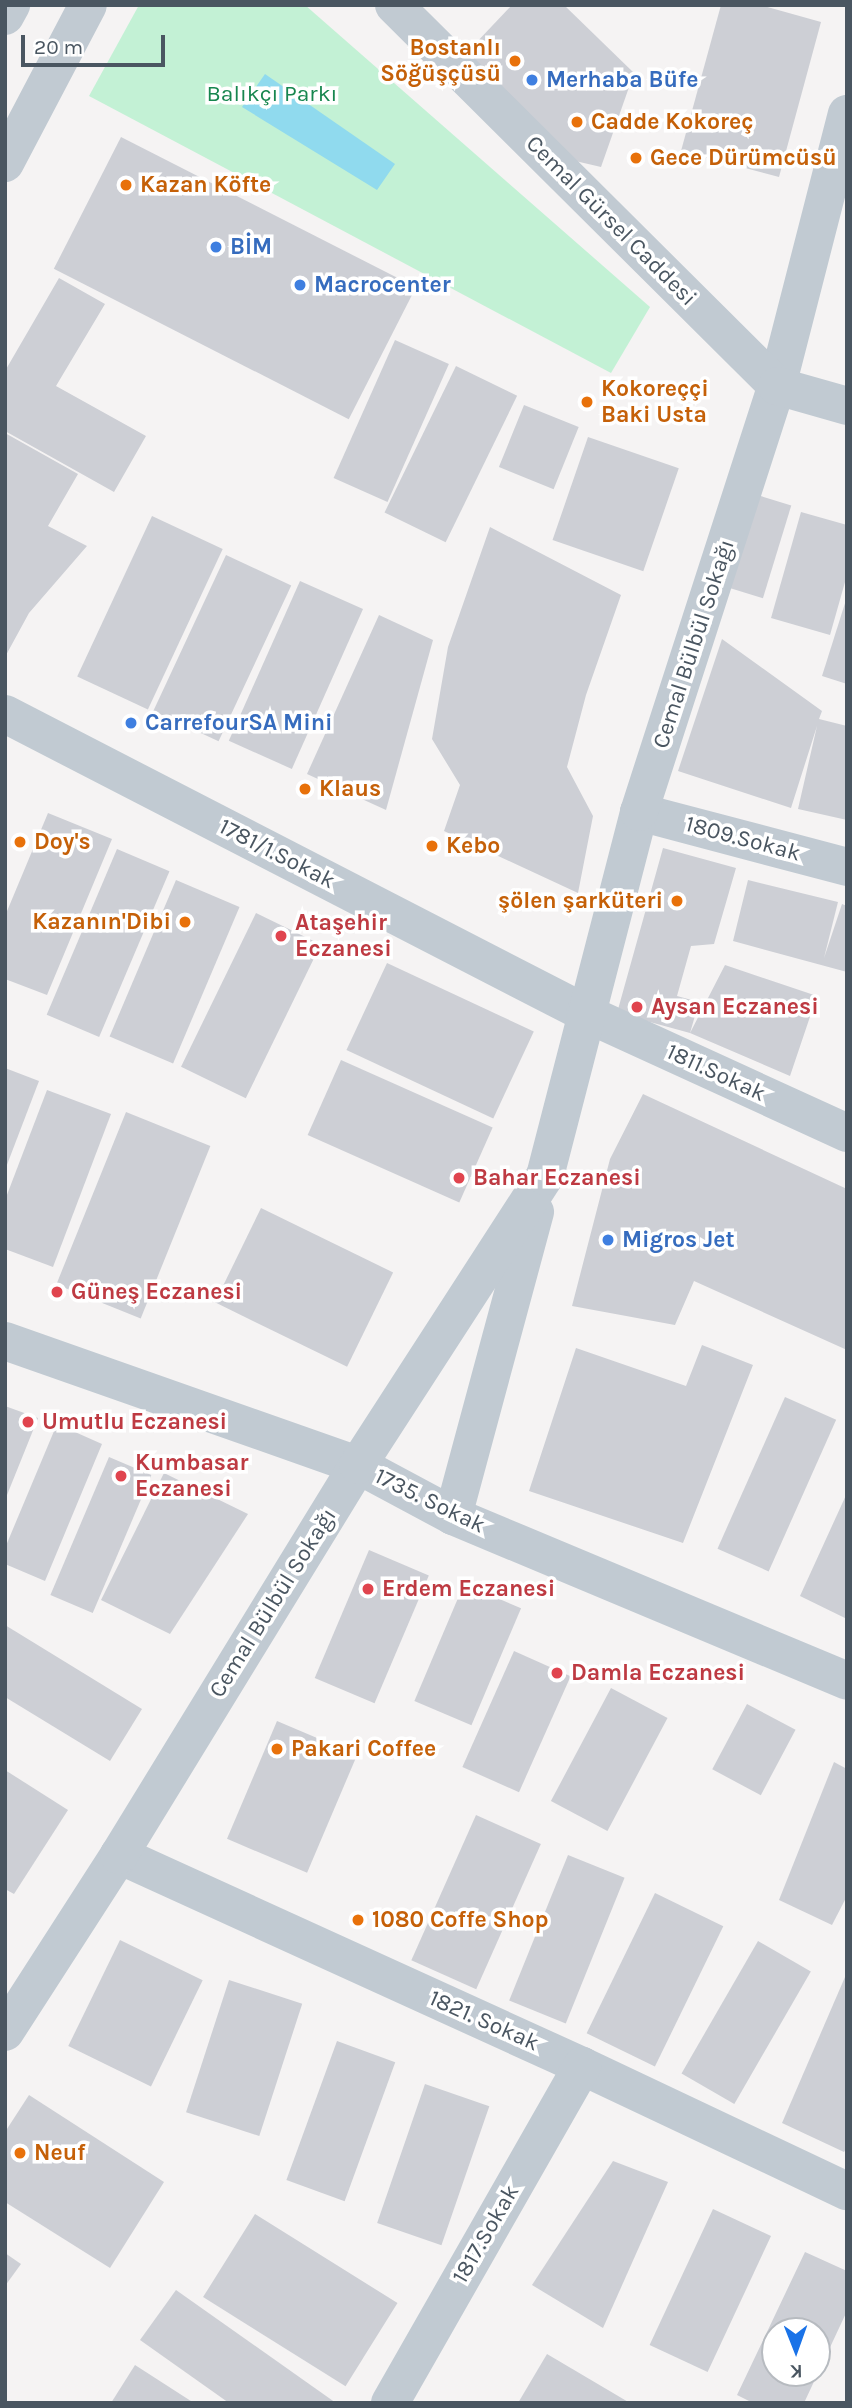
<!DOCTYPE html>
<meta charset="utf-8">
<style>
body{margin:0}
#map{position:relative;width:852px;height:2408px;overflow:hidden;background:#f5f3f3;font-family:Karla,sans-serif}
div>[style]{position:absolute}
.green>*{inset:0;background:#c3f1d5}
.water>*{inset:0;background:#90daee}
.building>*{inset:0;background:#cdcfd5;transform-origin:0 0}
.minor>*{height:38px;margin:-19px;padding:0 19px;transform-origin:19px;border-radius:19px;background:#c1cad2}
.tertiary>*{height:38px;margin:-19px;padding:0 19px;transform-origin:19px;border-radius:19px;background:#c1cad2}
.dots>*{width:19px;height:19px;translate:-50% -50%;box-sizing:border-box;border:4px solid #fff;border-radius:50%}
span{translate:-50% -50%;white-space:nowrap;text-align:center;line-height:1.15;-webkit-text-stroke:7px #fff;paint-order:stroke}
.food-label{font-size:23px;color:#c56008;font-weight:700}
.right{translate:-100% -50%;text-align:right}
.left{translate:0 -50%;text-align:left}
.shop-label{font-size:23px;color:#366cbe;font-weight:700}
.park-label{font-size:23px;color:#17864f}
.street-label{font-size:23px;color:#4a5661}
.health-label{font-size:23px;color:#be3a42;font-weight:700}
.frame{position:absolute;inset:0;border:7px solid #4a5661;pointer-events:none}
.north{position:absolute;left:761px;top:2317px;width:70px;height:70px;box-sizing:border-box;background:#fff;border:2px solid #b7bbc0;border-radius:50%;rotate:179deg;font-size:19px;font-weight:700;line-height:28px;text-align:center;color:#4a5661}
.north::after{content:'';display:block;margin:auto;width:24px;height:32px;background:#1a73e8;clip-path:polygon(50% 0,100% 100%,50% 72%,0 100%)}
.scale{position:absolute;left:21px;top:35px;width:144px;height:32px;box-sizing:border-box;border:4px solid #4a5661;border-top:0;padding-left:9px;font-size:21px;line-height:24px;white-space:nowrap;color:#4a5661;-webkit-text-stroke:5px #fff;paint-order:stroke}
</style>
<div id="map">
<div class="green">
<i style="clip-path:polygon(139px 5px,305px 5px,650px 307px,611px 373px,89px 96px)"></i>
</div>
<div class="water">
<i style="clip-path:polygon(265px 74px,395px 164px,377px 190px,242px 107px)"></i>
</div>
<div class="building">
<i style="clip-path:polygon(512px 5px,564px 5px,634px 73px,601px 167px,554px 156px,456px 64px)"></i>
<i style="clip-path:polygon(721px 5px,760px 5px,821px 22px,779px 177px,681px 151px)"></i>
<i style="left:121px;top:137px;width:331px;height:148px;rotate:27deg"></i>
<i style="clip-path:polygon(59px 278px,105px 304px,56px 386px,146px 436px,114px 492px,5px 431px,5px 371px)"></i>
<i style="left:395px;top:340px;width:59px;height:151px;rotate:24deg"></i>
<i style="left:456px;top:366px;width:68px;height:163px;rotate:26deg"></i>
<i style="left:524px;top:405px;width:59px;height:67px;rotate:22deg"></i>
<i style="clip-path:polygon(5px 433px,78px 474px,48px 526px,87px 546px,29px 613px,5px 657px)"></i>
<i style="left:588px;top:437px;width:96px;height:109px;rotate:19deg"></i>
<i style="left:754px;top:494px;width:39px;height:97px;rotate:17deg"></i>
<i style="clip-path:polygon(801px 512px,847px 525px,847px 575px,830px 635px,771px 618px)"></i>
<i style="left:152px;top:516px;width:78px;height:177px;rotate:25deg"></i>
<i style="clip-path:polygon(490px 527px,621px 595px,586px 695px,567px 767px,593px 816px,578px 893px,444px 831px,460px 785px,432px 739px,448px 647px)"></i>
<i style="left:226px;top:555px;width:72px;height:172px;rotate:25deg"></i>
<i style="left:300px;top:581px;width:69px;height:175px;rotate:24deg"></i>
<i style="clip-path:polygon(846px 600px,847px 600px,847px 684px,822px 676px)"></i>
<i style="clip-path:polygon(379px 615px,433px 640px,386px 810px,307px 774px)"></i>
<i style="clip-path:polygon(722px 639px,822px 711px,819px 719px,847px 726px,847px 820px,798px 809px,817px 726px,791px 808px,678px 771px)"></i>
<i style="clip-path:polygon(48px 813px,112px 839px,47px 995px,5px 979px,5px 916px)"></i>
<i style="clip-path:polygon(663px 848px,736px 868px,714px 944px,691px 946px,677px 996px,699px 1002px,690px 1033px,725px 965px,817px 996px,790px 1076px,690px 1033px,617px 1013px)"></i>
<i style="left:117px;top:849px;width:57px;height:180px;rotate:23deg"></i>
<i style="left:176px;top:880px;width:69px;height:170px;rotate:23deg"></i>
<i style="clip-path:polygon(748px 880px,838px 902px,824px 958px,842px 904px,847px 906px,847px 972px,733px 941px)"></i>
<i style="left:256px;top:913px;width:72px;height:171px;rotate:26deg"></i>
<i style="left:387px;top:963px;width:162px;height:96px;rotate:25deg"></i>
<i style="left:341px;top:1060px;width:166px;height:82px;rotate:24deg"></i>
<i style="clip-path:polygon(5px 1068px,39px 1081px,5px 1170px)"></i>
<i style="clip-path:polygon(47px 1090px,111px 1114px,53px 1267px,5px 1249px,5px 1200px)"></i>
<i style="clip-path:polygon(643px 1094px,847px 1189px,847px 1350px,694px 1281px,675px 1325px,572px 1306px,610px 1159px)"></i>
<i style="left:126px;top:1112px;width:91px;height:186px;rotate:22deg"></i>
<i style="left:261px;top:1208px;width:147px;height:105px;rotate:26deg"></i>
<i style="clip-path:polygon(702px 1345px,753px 1365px,683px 1543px,529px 1491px,576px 1348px,686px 1386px)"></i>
<i style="left:785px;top:1397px;width:56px;height:166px;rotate:24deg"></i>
<i style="clip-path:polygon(5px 1406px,38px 1418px,5px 1500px)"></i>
<i style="clip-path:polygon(57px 1424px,102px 1444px,45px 1581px,5px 1564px,5px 1548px)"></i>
<i style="left:109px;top:1457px;width:46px;height:150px;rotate:23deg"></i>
<i style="clip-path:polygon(164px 1473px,248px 1514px,170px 1634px,101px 1600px)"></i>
<i style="clip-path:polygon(847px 1493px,847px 1619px,800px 1596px)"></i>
<i style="left:369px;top:1550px;width:65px;height:139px;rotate:23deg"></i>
<i style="left:464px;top:1584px;width:62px;height:127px;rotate:23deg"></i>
<i style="clip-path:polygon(5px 1625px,142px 1709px,110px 1761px,5px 1697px)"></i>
<i style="left:514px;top:1651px;width:62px;height:127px;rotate:24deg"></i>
<i style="left:611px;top:1688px;width:64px;height:128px;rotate:28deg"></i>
<i style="left:747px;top:1704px;width:55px;height:74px;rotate:28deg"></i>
<i style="left:277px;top:1721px;width:87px;height:128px;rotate:23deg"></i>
<i style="clip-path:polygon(834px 1762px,847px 1769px,847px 1896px,832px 1925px,779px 1900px)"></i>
<i style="clip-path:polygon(5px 1770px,68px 1810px,14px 1894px,5px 1889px)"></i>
<i style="left:476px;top:1815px;width:71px;height:159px;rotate:24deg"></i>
<i style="left:568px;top:1855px;width:61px;height:157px;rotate:22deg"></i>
<i style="left:655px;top:1893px;width:76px;height:156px;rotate:26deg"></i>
<i style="left:120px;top:1940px;width:92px;height:118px;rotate:26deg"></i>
<i style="left:758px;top:1941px;width:61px;height:153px;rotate:30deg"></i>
<i style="clip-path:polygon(845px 1977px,847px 2147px,844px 2152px,782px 2123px)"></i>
<i style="left:229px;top:1980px;width:77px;height:139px;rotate:18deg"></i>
<i style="left:337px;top:2041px;width:62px;height:148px;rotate:20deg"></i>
<i style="left:425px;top:2084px;width:68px;height:147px;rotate:19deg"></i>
<i style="clip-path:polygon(29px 2095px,164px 2182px,110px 2268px,5px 2202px,5px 2132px)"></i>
<i style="clip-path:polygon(613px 2161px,668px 2182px,603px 2328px,532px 2285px)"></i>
<i style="left:713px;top:2209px;width:64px;height:150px;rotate:25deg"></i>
<i style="left:255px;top:2214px;width:168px;height:98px;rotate:32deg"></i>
<i style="clip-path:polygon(evenodd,805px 2252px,847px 2271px,847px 2311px,804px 2403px,753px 2403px,737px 2395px,805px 2252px,775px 2331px,817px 2331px,817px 2373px,775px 2373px,775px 2331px)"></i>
<i style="clip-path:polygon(5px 2253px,21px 2264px,5px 2286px)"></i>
<i style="clip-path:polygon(176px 2290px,336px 2403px,229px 2403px,140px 2340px)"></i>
<i style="clip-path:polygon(547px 2354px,630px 2403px,518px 2403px)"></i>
<i style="clip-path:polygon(135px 2365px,194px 2403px,111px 2403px)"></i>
</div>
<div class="minor">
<i style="left:5px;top:714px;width:653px;rotate:27.27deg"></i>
<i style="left:585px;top:1013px;width:288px;rotate:24.6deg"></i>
<i style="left:639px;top:812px;width:215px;rotate:14.8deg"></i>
<i style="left:5px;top:1341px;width:374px;rotate:19.4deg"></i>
<i style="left:358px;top:1465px;width:108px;rotate:28.2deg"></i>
<i style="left:453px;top:1516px;width:427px;rotate:22.7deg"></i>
<i style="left:453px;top:1516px;width:315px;rotate:-74.9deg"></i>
<i style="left:119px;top:1855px;width:509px;rotate:24.5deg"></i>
<i style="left:582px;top:2066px;width:293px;rotate:25.3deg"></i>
<i style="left:5px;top:2032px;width:211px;rotate:-57.2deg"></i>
<i style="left:119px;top:1855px;width:457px;rotate:-58.5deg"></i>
<i style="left:358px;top:1465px;width:344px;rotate:-57.1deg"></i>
<i style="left:545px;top:1176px;width:376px;rotate:-75.5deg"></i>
<i style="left:639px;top:812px;width:448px;rotate:-72.1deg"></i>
<i style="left:777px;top:386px;width:281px;rotate:-75.6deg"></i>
<i style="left:390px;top:2403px;width:388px;rotate:-60.3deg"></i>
</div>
<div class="tertiary">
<i style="left:394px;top:5px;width:540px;rotate:44.85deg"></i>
<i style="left:777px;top:386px;width:73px;rotate:15.9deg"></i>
<i style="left:5px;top:16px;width:13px;rotate:-61deg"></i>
<i style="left:5px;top:163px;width:178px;rotate:-62.3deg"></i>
</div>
<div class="dots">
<i style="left:515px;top:61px;background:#e8710a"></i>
<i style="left:532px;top:80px;background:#3f7fe0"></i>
<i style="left:577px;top:122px;background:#e8710a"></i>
<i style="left:636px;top:158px;background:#e8710a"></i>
<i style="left:126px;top:185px;background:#e8710a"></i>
<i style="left:216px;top:247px;background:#3f7fe0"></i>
<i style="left:300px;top:285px;background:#3f7fe0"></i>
<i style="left:587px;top:402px;background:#e8710a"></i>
<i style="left:131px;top:723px;background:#3f7fe0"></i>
<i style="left:305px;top:789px;background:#e8710a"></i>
<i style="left:20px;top:842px;background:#e8710a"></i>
<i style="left:432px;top:846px;background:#e8710a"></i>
<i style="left:677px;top:901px;background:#e8710a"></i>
<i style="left:185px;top:922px;background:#e8710a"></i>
<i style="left:281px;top:936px;background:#e0444e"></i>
<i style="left:637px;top:1007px;background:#e0444e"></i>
<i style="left:459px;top:1178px;background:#e0444e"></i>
<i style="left:608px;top:1240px;background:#3f7fe0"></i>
<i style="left:57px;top:1292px;background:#e0444e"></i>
<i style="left:28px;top:1422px;background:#e0444e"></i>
<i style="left:121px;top:1476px;background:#e0444e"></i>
<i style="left:368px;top:1589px;background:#e0444e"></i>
<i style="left:557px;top:1673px;background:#e0444e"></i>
<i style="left:277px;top:1749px;background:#e8710a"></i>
<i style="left:358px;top:1920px;background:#e8710a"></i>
<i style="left:20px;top:2153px;background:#e8710a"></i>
</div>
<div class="food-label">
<span class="right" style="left:501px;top:61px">Bostanlı<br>Söğüşçüsü</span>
<span class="left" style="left:591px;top:122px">Cadde Kokoreç</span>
<span class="left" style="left:650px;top:158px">Gece Dürümcüsü</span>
<span class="left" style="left:140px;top:185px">Kazan Köfte</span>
<span class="left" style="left:601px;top:402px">Kokoreççi<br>Baki Usta</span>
<span class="left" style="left:319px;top:789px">Klaus</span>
<span class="left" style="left:34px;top:842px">Doy's</span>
<span class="left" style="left:446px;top:846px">Kebo</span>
<span class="right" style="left:663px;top:901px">şölen şarküteri</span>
<span class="right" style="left:171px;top:922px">Kazanın'Dibi</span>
<span class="left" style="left:291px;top:1749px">Pakari Coffee</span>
<span class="left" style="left:372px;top:1920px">1080 Coffe Shop</span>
<span class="left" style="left:34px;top:2153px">Neuf</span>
</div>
<div class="shop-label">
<span class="left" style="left:546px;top:80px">Merhaba Büfe</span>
<span class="left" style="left:230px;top:247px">BİM</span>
<span class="left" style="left:314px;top:285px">Macrocenter</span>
<span class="left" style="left:145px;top:723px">CarrefourSA Mini</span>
<span class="left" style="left:622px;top:1240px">Migros Jet</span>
</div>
<div class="park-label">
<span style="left:272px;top:94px">Balıkçı Parkı</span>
</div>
<div class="street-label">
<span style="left:611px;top:221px;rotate:45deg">Cemal Gürsel Caddesi</span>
<span style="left:694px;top:644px;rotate:-72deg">Cemal Bülbül Sokağı</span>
<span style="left:743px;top:839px;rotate:15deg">1809.Sokak</span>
<span style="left:277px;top:854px;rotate:27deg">1781/1.Sokak</span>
<span style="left:716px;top:1073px;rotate:25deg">1811.Sokak</span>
<span style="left:430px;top:1501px;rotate:26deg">1735. Sokak</span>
<span style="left:273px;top:1603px;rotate:-58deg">Cemal Bülbül Sokağı</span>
<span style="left:484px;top:2021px;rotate:24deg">1821. Sokak</span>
<span style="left:486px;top:2234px;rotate:-60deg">1817.Sokak</span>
</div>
<div class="health-label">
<span class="left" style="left:295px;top:936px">Ataşehir<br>Eczanesi</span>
<span class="left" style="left:651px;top:1007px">Aysan Eczanesi</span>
<span class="left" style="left:473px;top:1178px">Bahar Eczanesi</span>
<span class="left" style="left:71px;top:1292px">Güneş Eczanesi</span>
<span class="left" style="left:42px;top:1422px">Umutlu Eczanesi</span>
<span class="left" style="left:135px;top:1476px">Kumbasar<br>Eczanesi</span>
<span class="left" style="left:382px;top:1589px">Erdem Eczanesi</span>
<span class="left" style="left:571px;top:1673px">Damla Eczanesi</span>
</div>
<div class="frame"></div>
<div class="north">K</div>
<div class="scale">20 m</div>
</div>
